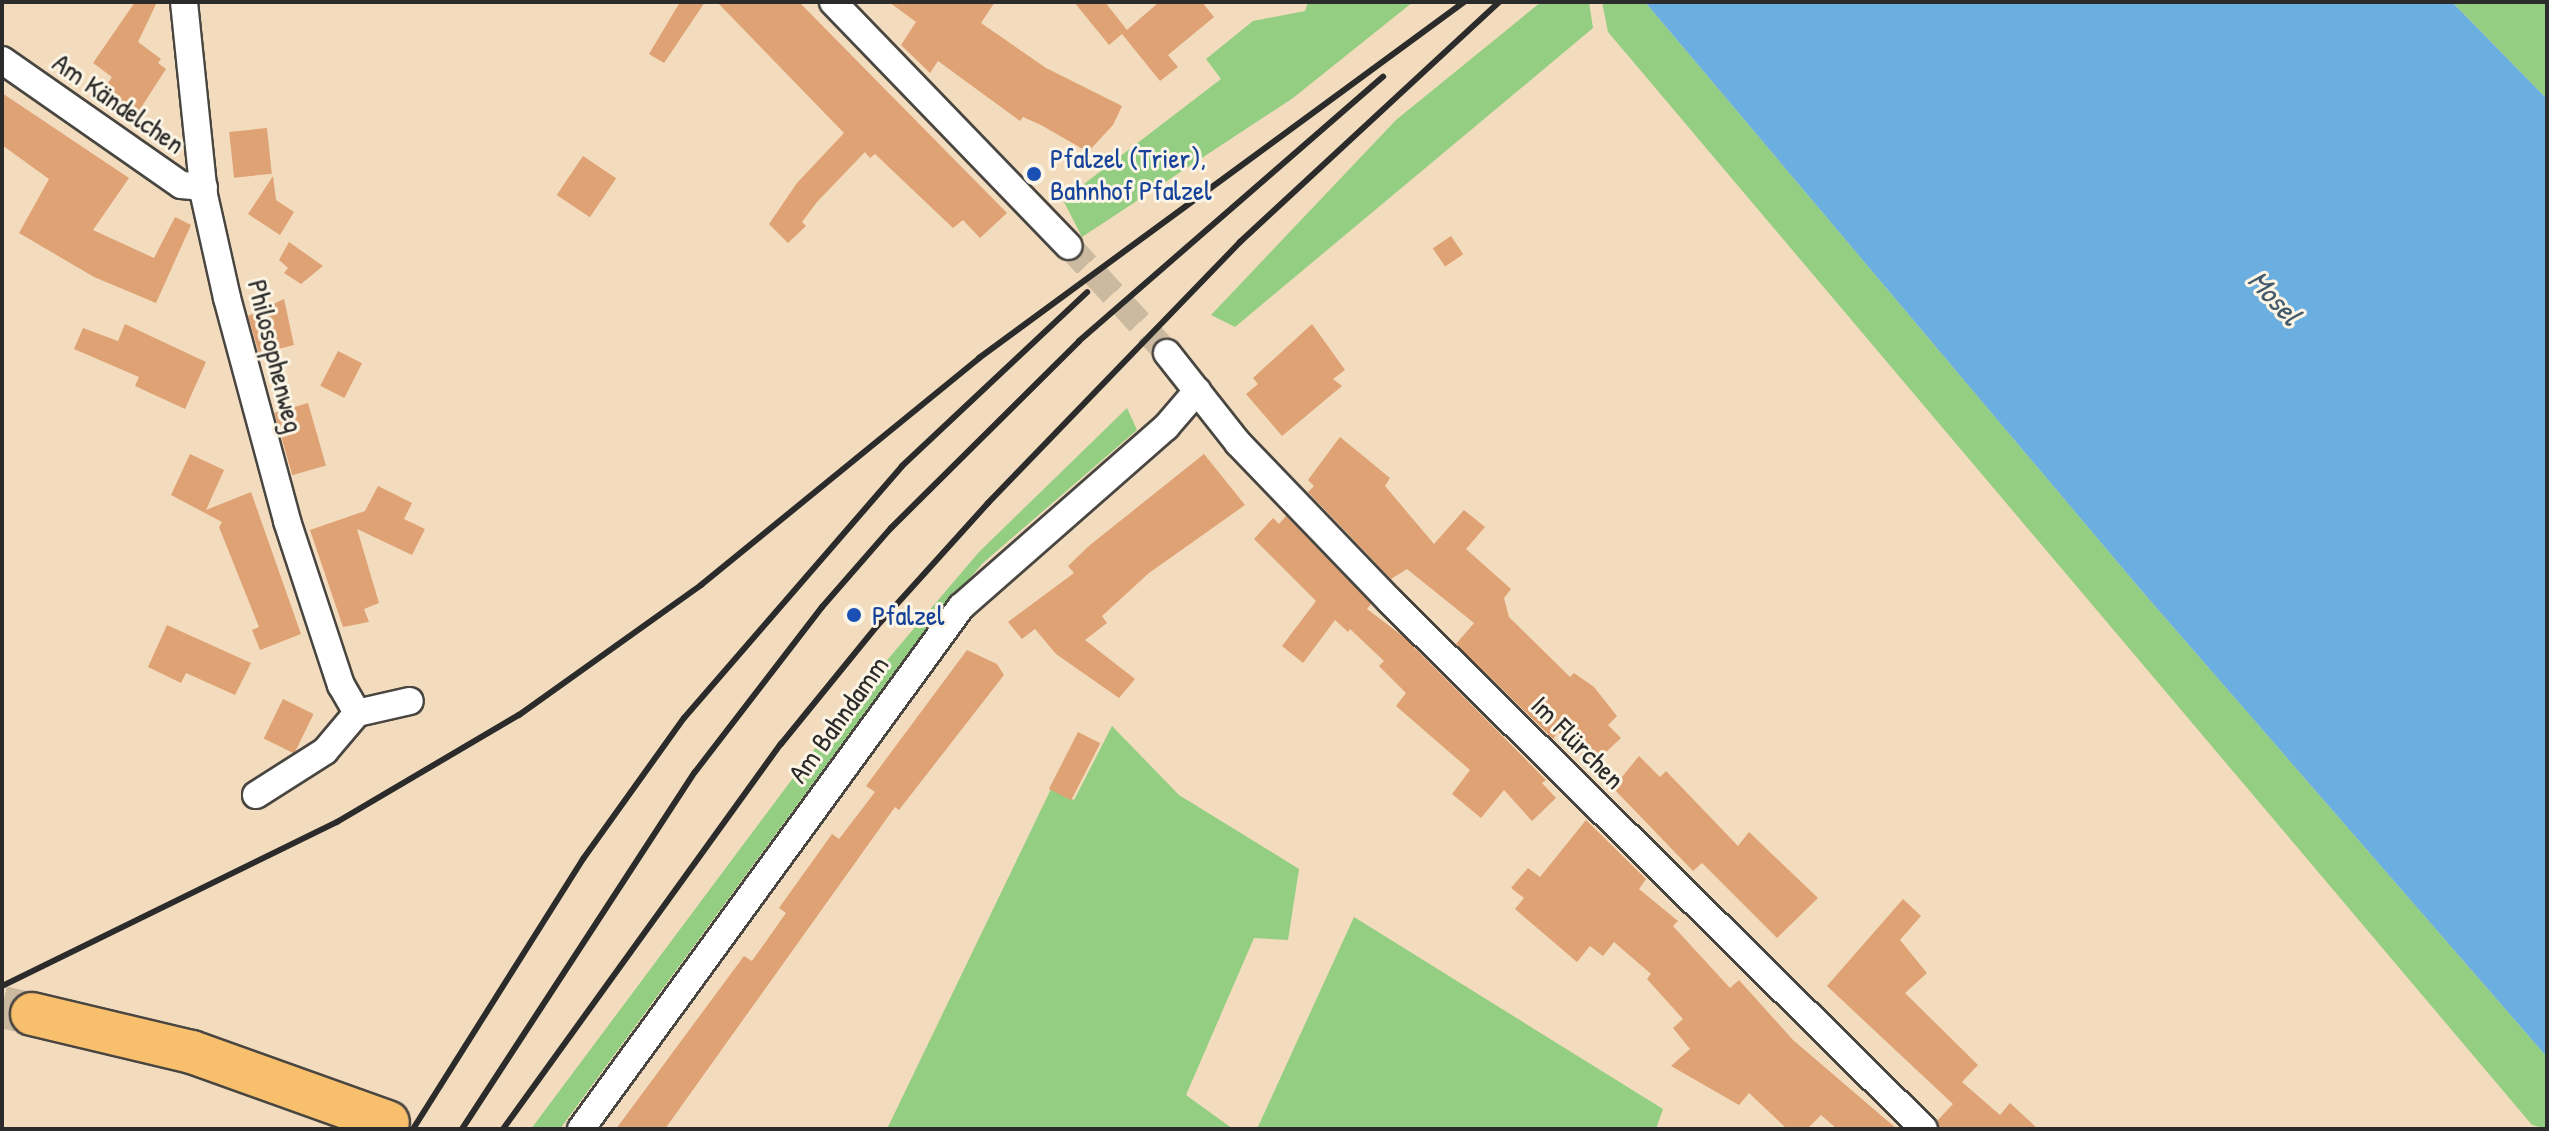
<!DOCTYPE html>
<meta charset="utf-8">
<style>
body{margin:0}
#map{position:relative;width:2549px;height:1131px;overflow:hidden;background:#f3dcbd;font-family:"Patrick Hand",sans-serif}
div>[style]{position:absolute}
.green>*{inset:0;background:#93ce82}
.water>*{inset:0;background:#6baee0}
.building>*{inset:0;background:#dea274;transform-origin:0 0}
.street-tunnel>*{height:26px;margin-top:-13px;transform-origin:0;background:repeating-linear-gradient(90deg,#cbb9a0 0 26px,transparent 0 39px)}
.primary-tunnel>*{height:42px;margin-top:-21px;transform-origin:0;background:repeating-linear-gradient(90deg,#cbb9a0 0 42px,transparent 0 63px)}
.roads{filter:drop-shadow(2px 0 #494641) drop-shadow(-2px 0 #494641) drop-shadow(0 2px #494641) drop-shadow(0 -2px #494641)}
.street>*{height:26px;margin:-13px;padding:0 13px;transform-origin:13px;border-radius:13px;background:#fff}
.primary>*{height:42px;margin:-21px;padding:0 21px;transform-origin:21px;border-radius:21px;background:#f8bf6c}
.rail>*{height:6px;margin:-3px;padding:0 3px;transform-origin:3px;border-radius:3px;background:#2b2b2b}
.dots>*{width:22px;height:22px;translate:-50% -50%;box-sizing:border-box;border:4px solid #fcf5e5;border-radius:50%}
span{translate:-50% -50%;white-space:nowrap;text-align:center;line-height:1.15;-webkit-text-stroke:6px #fcf5e5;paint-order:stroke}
.street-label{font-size:28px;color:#2b2b2b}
.transit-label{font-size:28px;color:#164399}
.left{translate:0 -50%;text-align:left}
.water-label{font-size:30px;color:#41596a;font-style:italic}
.frame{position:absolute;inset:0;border:4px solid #2b2b2b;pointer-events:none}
</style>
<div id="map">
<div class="green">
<i style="clip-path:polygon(1308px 2px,1413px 2px,1293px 98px,1082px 237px,1063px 200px,1221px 79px,1206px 59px,1253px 21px,1305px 11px)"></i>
<i style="clip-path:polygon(1541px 2px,1589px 2px,1593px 28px,1235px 327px,1211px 315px,1396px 120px)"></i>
<i style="clip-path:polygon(1602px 2px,1645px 2px,2141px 590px,2547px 1057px,2547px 1129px,2532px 1125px,1608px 32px)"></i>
<i style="clip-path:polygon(2452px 2px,2547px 2px,2547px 99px)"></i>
<i style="clip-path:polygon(1127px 408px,1137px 430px,983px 563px,925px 630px,560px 1129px,531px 1129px,837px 719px,979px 552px)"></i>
<i style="clip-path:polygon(1112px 726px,1179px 795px,1299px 869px,1288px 940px,1254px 938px,1186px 1095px,1233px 1129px,887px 1129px,1051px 789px,1074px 800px)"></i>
<i style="clip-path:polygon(1354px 917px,1663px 1109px,1656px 1129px,1257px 1129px)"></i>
</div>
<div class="water">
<i style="clip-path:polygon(1645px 2px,2452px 2px,2547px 99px,2547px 1057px,2141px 590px)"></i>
</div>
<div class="building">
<i style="clip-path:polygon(135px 2px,157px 2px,138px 42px,161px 59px,158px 63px,166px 69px,135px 117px,101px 94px,112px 77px,93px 63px)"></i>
<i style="clip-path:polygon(680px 2px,705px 2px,664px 63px,649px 54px)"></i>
<i style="clip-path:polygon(717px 2px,799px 2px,1007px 213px,980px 238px,963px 220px,953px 228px,875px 154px,870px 158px,865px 152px,817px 202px,802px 222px,806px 226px,788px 243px,769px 224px,797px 183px,844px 133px)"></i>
<i style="clip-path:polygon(889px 2px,995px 2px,981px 23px,1046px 68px,1122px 106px,1113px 125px,1088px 152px,1041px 125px,1023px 117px,1020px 121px,938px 61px,930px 73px,901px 45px,916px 22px)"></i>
<i style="clip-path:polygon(1074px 2px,1105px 2px,1127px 30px,1159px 2px,1202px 2px,1214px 17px,1168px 55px,1178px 67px,1160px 81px,1122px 34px,1109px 45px)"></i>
<i style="clip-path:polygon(2px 93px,129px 178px,93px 230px,154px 258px,175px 217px,191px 225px,156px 303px,94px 277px,19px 233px,49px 179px,2px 145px)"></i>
<i style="left:267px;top:128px;width:46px;height:38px;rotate:84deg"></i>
<i style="left:583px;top:156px;width:40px;height:47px;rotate:34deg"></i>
<i style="clip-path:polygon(273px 176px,276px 200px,294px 212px,280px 235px,248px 214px)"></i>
<i style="left:1451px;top:236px;width:22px;height:22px;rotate:56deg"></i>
<i style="clip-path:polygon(289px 242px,323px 266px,301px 284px,284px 273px,288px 268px,279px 260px)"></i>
<i style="clip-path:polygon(284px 299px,294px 345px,259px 354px,248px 316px)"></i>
<i style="clip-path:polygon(125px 324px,206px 362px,185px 409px,135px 386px,139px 377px,74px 349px,83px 328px,118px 341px)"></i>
<i style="clip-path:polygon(1312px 324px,1345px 370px,1333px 379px,1342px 386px,1282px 436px,1246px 394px,1258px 384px,1253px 378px)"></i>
<i style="left:338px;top:351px;width:27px;height:39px;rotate:27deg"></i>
<i style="left:308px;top:403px;width:65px;height:35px;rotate:74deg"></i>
<i style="clip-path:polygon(1340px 437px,1390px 478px,1385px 486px,1434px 544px,1464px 510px,1485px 527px,1466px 549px,1511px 589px,1504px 598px,1509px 617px,1570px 677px,1574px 673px,1594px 687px,1617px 716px,1608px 725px,1621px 738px,1591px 766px,1558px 732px,1553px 739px,1456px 644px,1474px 623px,1407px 569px,1391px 579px,1308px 492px,1314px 486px,1308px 480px)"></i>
<i style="clip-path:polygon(190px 454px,224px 470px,206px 510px,251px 492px,301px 634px,260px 650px,252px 630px,259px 627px,219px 527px,222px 522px,171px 495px)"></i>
<i style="clip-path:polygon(1204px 454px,1245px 505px,1149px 573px,1102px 616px,1107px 623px,1085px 640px,1135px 679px,1119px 698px,1056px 654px,1035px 629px,1022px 639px,1008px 622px,1074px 573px,1068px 566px,1090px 545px)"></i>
<i style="clip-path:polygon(378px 486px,412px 503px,404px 519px,425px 529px,412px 555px,357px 529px,379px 603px,364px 609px,369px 622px,343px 627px,310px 530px,365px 511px)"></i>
<i style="clip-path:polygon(1286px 516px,1371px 604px,1367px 609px,1404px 637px,1546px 780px,1542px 783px,1556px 798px,1532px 821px,1504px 790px,1481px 818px,1452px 794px,1470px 770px,1396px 706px,1406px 693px,1379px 666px,1384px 661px,1350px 629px,1348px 632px,1335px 620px,1303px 663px,1282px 646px,1316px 601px,1254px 539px,1273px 518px,1279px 524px)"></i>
<i style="clip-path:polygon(167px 625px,251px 663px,235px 695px,186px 673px,181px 683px,148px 667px)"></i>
<i style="clip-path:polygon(967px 650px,997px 664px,1004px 675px,899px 810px,895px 807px,665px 1129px,616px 1129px,744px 956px,752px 961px,786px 913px,779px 908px,832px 834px,839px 839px,875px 792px,866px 786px)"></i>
<i style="left:283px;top:699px;width:34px;height:44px;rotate:26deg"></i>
<i style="left:1078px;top:732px;width:25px;height:64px;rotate:27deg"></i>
<i style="clip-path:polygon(1639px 756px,1660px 777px,1666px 771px,1738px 846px,1749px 832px,1818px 898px,1777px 938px,1702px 863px,1693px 871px,1613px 788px)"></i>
<i style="clip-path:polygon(1586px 820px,1646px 879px,1639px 889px,1678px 921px,1673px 926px,1730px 988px,1739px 980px,1793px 1040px,1897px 1129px,1837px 1129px,1821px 1115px,1807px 1129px,1787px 1129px,1749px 1093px,1739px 1105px,1671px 1066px,1690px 1049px,1673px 1028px,1683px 1019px,1647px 979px,1651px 974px,1614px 942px,1603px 956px,1590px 946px,1577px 962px,1515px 909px,1524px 898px,1511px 888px,1528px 868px,1540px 877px)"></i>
<i style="clip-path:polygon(1903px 899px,1921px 916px,1900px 940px,1927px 973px,1905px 993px,1978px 1065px,1962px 1082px,2000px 1115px,2010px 1103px,2038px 1129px,1940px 1129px,1937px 1121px,1953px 1104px,1827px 986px)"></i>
</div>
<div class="street-tunnel">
<i style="left:1069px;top:246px;width:145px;rotate:47.5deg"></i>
</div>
<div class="primary-tunnel">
<i style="left:2px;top:1007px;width:31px;rotate:13deg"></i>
</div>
<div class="roads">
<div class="street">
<i style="left:184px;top:2px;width:194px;rotate:84.1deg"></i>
<i style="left:204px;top:195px;width:106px;rotate:77.4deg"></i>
<i style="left:227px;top:298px;width:231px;rotate:74.9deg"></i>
<i style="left:287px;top:521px;width:173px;rotate:71.8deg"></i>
<i style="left:341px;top:685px;width:32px;rotate:60deg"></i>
<i style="left:833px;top:2px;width:339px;rotate:46deg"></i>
<i style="left:2px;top:60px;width:218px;rotate:34.9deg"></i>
<i style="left:181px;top:185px;width:23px;rotate:5deg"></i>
<i style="left:1167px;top:353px;width:115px;rotate:51.7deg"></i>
<i style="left:1238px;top:443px;width:219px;rotate:46.1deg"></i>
<i style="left:1390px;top:601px;width:751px;rotate:44.68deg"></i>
<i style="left:256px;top:795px;width:82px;rotate:-32.5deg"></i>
<i style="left:325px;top:751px;width:50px;rotate:-49.9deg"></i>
<i style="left:357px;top:713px;width:54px;rotate:-12.8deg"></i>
<i style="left:581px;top:1129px;width:646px;rotate:-53.95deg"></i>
<i style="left:961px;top:607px;width:273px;rotate:-41.3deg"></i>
<i style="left:1166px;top:427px;width:48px;rotate:-49.3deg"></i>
</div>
<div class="primary">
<i style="left:32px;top:1014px;width:164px;rotate:13.4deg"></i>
<i style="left:192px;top:1052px;width:208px;rotate:19.7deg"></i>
</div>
</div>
<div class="rail">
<i style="left:2px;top:986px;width:373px;rotate:-26.1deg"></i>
<i style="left:337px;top:822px;width:211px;rotate:-30.5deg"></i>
<i style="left:519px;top:715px;width:224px;rotate:-35.5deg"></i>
<i style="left:701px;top:585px;width:359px;rotate:-39.2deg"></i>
<i style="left:979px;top:358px;width:602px;rotate:-36.28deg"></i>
<i style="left:413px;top:1129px;width:319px;rotate:-57.8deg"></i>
<i style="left:583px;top:859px;width:173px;rotate:-54.4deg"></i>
<i style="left:684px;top:718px;width:333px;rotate:-49.1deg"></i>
<i style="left:902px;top:466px;width:254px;rotate:-43.2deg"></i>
<i style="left:462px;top:1129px;width:426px;rotate:-56.9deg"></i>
<i style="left:695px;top:772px;width:208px;rotate:-52.4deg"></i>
<i style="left:822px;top:607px;width:105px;rotate:-48.9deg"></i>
<i style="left:891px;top:528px;width:265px;rotate:-44.8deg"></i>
<i style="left:1079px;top:341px;width:403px;rotate:-41deg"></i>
<i style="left:503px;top:1129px;width:475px;rotate:-54.2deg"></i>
<i style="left:781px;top:744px;width:152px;rotate:-50.9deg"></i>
<i style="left:877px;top:626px;width:166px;rotate:-47.9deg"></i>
<i style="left:988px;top:503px;width:363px;rotate:-46deg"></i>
<i style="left:1240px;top:242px;width:353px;rotate:-42.8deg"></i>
</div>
<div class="dots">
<i style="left:1034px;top:174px;background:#1a4fb4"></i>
<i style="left:854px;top:615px;background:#1a4fb4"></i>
</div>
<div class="street-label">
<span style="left:119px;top:103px;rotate:35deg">Am Kändelchen</span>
<span style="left:276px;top:356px;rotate:76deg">Philosophenweg</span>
<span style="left:838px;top:719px;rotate:-54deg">Am Bahndamm</span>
<span style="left:1578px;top:742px;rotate:45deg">Im Flürchen</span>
</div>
<div class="transit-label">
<span class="left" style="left:1050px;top:174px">Pfalzel (Trier),<br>Bahnhof Pfalzel</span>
<span class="left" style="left:872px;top:615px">Pfalzel</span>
</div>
<div class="water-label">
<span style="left:2275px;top:297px;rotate:47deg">Mosel</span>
</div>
<div class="frame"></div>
</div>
